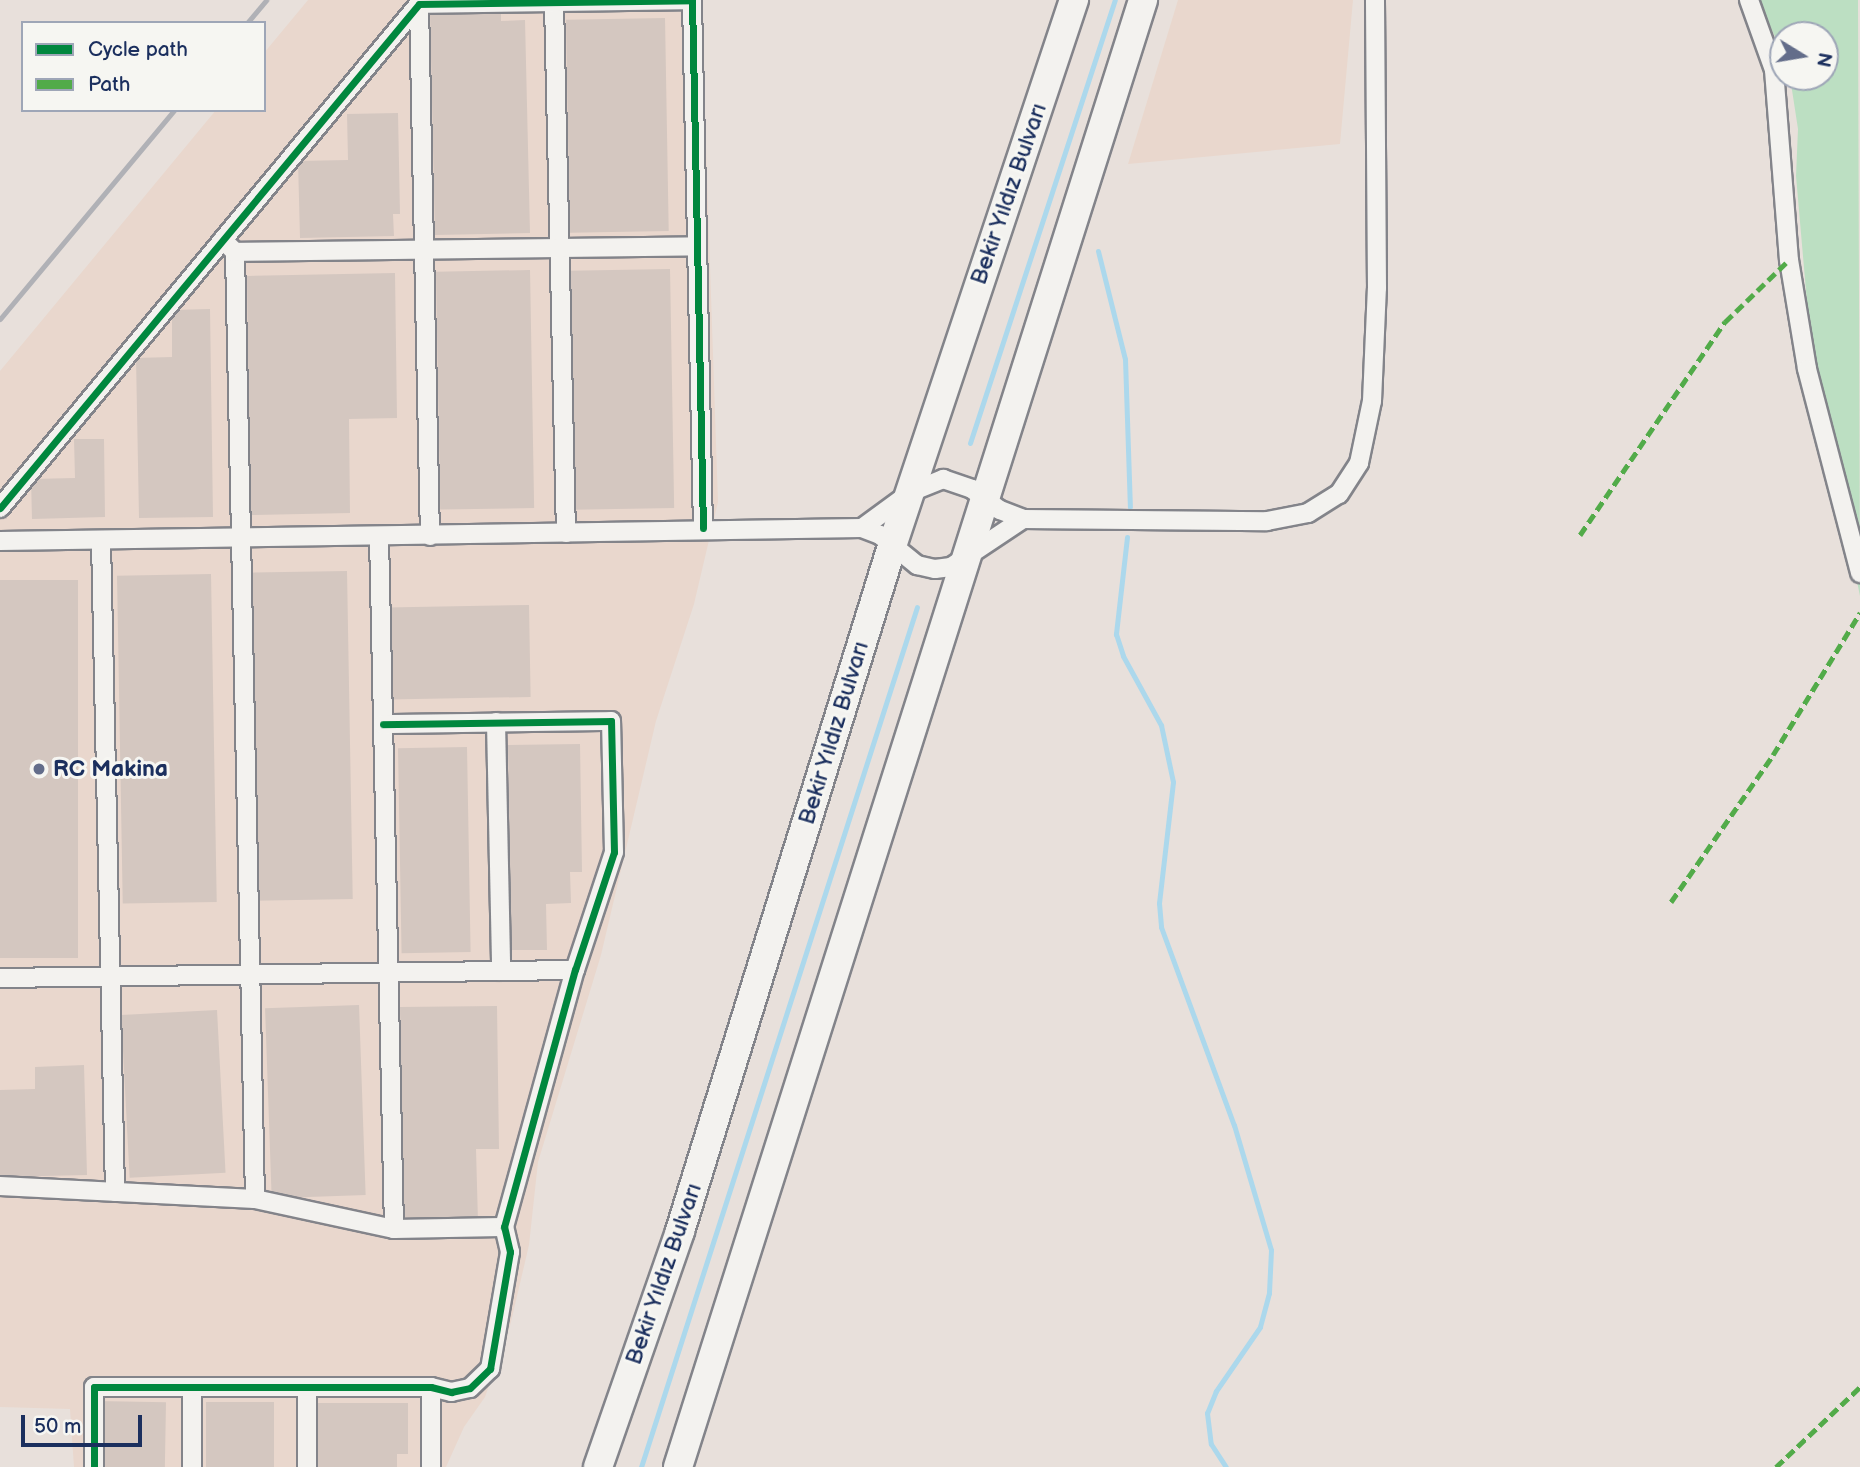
<!DOCTYPE html>
<meta charset="utf-8">
<style>
body{margin:0}
#map{position:relative;width:1860px;height:1467px;overflow:hidden;background:#e8e0db;font-family:"Balsamiq Sans",sans-serif}
div>[style]{position:absolute}
.built>*{inset:0;background:#e9d7cd}
.green>*{inset:0;background:#bcdfc2}
.stream>*{height:5px;margin:-2.5px;padding:0 2.5px;transform-origin:2.5px;border-radius:2.5px;background:#acd8ec}
.building>*{inset:0;background:#d4c7c0;transform-origin:0 0}
.roads{filter:drop-shadow(2px 0 #83848a) drop-shadow(-2px 0 #83848a) drop-shadow(0 2px #83848a) drop-shadow(0 -2px #83848a)}
.street>*{height:18px;margin:-9px;padding:0 9px;transform-origin:9px;border-radius:9px;background:#f3f2ef}
.primary>*{height:28px;margin:-14px;padding:0 14px;transform-origin:14px;border-radius:14px;background:#f3f2ef}
.rail>*{height:5px;margin:-2.5px;padding:0 2.5px;transform-origin:2.5px;border-radius:2.5px;background:#b0b1b6}
.quiet>*{height:5px;margin-top:-2.5px;transform-origin:0;background:repeating-linear-gradient(90deg,#52ab49 0 10px,transparent 0 15px)}
.cycleway>*{height:7px;margin:-3.5px;padding:0 3.5px;transform-origin:3.5px;border-radius:3.5px;background:#00873e}
.dots>*{width:19px;height:19px;translate:-50% -50%;box-sizing:border-box;border:4px solid #f6f6f2;border-radius:50%}
span{translate:-50% -50%;white-space:nowrap;text-align:center;line-height:1.15;-webkit-text-stroke:6px #f6f6f2;paint-order:stroke}
.street-label{font-size:23px;color:#1b2f5e}
.poi-label{font-size:23px;color:#1b2f5e;font-weight:700}
.left{translate:0 -50%;text-align:left}
.legend{position:absolute;left:21px;top:21px;width:245px;height:91px;box-sizing:border-box;background:#f6f6f2;border:2px solid #9ea6b7;margin:0;padding:9px 12px;list-style:none;font-size:21px;color:#1b2f5e}
.legend li{display:flex;align-items:center;gap:14px;height:35px}
.legend b{width:35px;border:2px solid #9ea6b7}
.north{position:absolute;left:1769px;top:21px;width:70px;height:70px;box-sizing:border-box;background:#f6f6f2;border:2px solid #9ea6b7;border-radius:50%;rotate:101deg;font-size:19px;font-weight:700;line-height:28px;text-align:center;color:#1b2f5e}
.north::after{content:'';display:block;margin:auto;width:24px;height:32px;background:#636d8a;clip-path:polygon(50% 0,100% 100%,50% 72%,0 100%)}
.scale{position:absolute;left:21px;top:1415px;width:121px;height:32px;box-sizing:border-box;border:4px solid #1b2f5e;border-top:0;padding-left:9px;font-size:21px;line-height:24px;white-space:nowrap;color:#1b2f5e;-webkit-text-stroke:5px #f6f6f2;paint-order:stroke}
</style>
<div id="map">
<div class="built">
<i style="clip-path:polygon(308px 0,701px 0,718px 502px,694px 604px,656px 721px,601px 955px,538px 1162px,529px 1245px,510px 1326px,485px 1397px,464px 1427px,446px 1467px,74px 1467px,70px 1409px,0 1407px,0 371px,216px 110px,264px 110px,264px 53px)"></i>
<i style="clip-path:polygon(1178px 0,1353px 0,1340px 144px,1128px 164px)"></i>
</div>
<div class="green">
<i style="clip-path:polygon(1758px 0,1858px 0,1860px 596px,1820px 399px,1809px 325px,1796px 176px,1798px 129px,1790px 77px,1825px 77px,1825px 35px,1783px 35px,1783px 54px)"></i>
</div>
<div class="stream">
<i style="left:1098px;top:251px;width:111px;rotate:76deg"></i>
<i style="left:1125px;top:359px;width:148px;rotate:88.1deg"></i>
<i style="left:970px;top:443px;width:466px;rotate:-71.9deg"></i>
<i style="left:1127px;top:537px;width:98px;rotate:96.5deg"></i>
<i style="left:1116px;top:634px;width:23px;rotate:72deg"></i>
<i style="left:1123px;top:656px;width:79px;rotate:61.2deg"></i>
<i style="left:1161px;top:725px;width:58px;rotate:78.1deg"></i>
<i style="left:1173px;top:782px;width:122px;rotate:96.6deg"></i>
<i style="left:1159px;top:903px;width:24px;rotate:85deg"></i>
<i style="left:1161px;top:927px;width:211px;rotate:69.8deg"></i>
<i style="left:1234px;top:1125px;width:130px;rotate:73.5deg"></i>
<i style="left:1271px;top:1250px;width:43px;rotate:92.7deg"></i>
<i style="left:1269px;top:1293px;width:35px;rotate:105deg"></i>
<i style="left:1260px;top:1327px;width:78px;rotate:124.5deg"></i>
<i style="left:1216px;top:1391px;width:24px;rotate:112deg"></i>
<i style="left:1207px;top:1413px;width:31px;rotate:83deg"></i>
<i style="left:1211px;top:1444px;width:27px;rotate:57deg"></i>
<i style="left:641px;top:1467px;width:903px;rotate:-72.21deg"></i>
</div>
<div class="building">
<i style="clip-path:polygon(501px 12px,501px 21px,525px 20px,530px 233px,435px 235px,430px 13px)"></i>
<i style="left:665px;top:18px;width:213px;height:99px;rotate:89deg"></i>
<i style="clip-path:polygon(398px 113px,400px 214px,393px 214px,394px 236px,300px 238px,298px 161px,348px 160px,347px 114px)"></i>
<i style="left:670px;top:269px;width:239px;height:101px;rotate:89deg"></i>
<i style="left:530px;top:270px;width:238px;height:94px;rotate:89deg"></i>
<i style="clip-path:polygon(395px 273px,397px 418px,349px 419px,350px 513px,250px 515px,247px 276px)"></i>
<i style="clip-path:polygon(210px 309px,213px 517px,139px 518px,136px 358px,172px 357px,172px 310px)"></i>
<i style="clip-path:polygon(74px 439px,104px 439px,105px 517px,32px 519px,31px 479px,75px 478px)"></i>
<i style="left:347px;top:571px;width:328px;height:98px;rotate:89deg"></i>
<i style="left:211px;top:574px;width:328px;height:94px;rotate:89deg"></i>
<i style="left:0;top:580px;width:78px;height:378px"></i>
<i style="left:529px;top:605px;width:92px;height:142px;rotate:89deg"></i>
<i style="clip-path:polygon(580px 744px,582px 872px,570px 872px,571px 903px,546px 904px,547px 950px,511px 950px,508px 745px)"></i>
<i style="left:467px;top:747px;width:205px;height:69px;rotate:89deg"></i>
<i style="left:359px;top:1005px;width:190px;height:94px;rotate:88deg"></i>
<i style="clip-path:polygon(497px 1006px,499px 1149px,476px 1149px,478px 1222px,403px 1223px,400px 1007px)"></i>
<i style="left:217px;top:1010px;width:163px;height:96px;rotate:87deg"></i>
<i style="clip-path:polygon(84px 1065px,87px 1175px,0 1177px,0 1090px,35px 1089px,35px 1067px)"></i>
<i style="left:96px;top:1401px;width:70px;height:66px;rotate:1deg"></i>
<i style="left:206px;top:1402px;width:68px;height:65px"></i>
<i style="clip-path:polygon(314px 1403px,408px 1403px,408px 1454px,397px 1454px,397px 1467px,313px 1467px)"></i>
</div>
<div class="roads">
<div class="street">
<i style="left:1749px;top:0;width:74px;rotate:70.3deg"></i>
<i style="left:1774px;top:70px;width:191px;rotate:85.5deg"></i>
<i style="left:1789px;top:260px;width:110px;rotate:80.6deg"></i>
<i style="left:1807px;top:369px;width:211px;rotate:75.4deg"></i>
<i style="left:554px;top:2px;width:531px;rotate:88.71deg"></i>
<i style="left:419px;top:4px;width:532px;rotate:88.82deg"></i>
<i style="left:223px;top:240px;width:17px;rotate:45deg"></i>
<i style="left:235px;top:252px;width:947px;rotate:88.79deg"></i>
<i style="left:235px;top:252px;width:462px;rotate:-0.7deg"></i>
<i style="left:0;top:508px;width:655px;rotate:-50.26deg"></i>
<i style="left:419px;top:4px;width:273px;rotate:-0.8deg"></i>
<i style="left:692px;top:0;width:528px;rotate:88.81deg"></i>
<i style="left:862px;top:528px;width:61px;rotate:-36.3deg"></i>
<i style="left:911px;top:492px;width:35px;rotate:-22deg"></i>
<i style="left:943px;top:479px;width:31px;rotate:19deg"></i>
<i style="left:972px;top:489px;width:35px;rotate:37deg"></i>
<i style="left:1000px;top:510px;width:25px;rotate:21deg"></i>
<i style="left:1023px;top:519px;width:244px;rotate:0.5deg"></i>
<i style="left:1267px;top:521px;width:42px;rotate:-11deg"></i>
<i style="left:1308px;top:513px;width:36px;rotate:-32deg"></i>
<i style="left:1339px;top:494px;width:37px;rotate:-57deg"></i>
<i style="left:1359px;top:463px;width:63px;rotate:-78.2deg"></i>
<i style="left:1372px;top:401px;width:113px;rotate:-87.5deg"></i>
<i style="left:1377px;top:288px;width:288px;rotate:-90.4deg"></i>
<i style="left:379px;top:536px;width:693px;rotate:88.76deg"></i>
<i style="left:101px;top:540px;width:652px;rotate:88.77deg"></i>
<i style="left:0;top:541px;width:862px;rotate:-0.86deg"></i>
<i style="left:862px;top:528px;width:19px;rotate:21deg"></i>
<i style="left:880px;top:535px;width:48px;rotate:39deg"></i>
<i style="left:917px;top:565px;width:18px;rotate:13deg"></i>
<i style="left:935px;top:569px;width:16px;rotate:-7deg"></i>
<i style="left:951px;top:567px;width:87px;rotate:-33.7deg"></i>
<i style="left:496px;top:722px;width:249px;rotate:88.8deg"></i>
<i style="left:0;top:978px;width:575px;rotate:-0.8deg"></i>
<i style="left:0;top:1186px;width:255px;rotate:2.9deg"></i>
<i style="left:255px;top:1199px;width:142px;rotate:12.2deg"></i>
<i style="left:394px;top:1229px;width:110px;rotate:-1deg"></i>
<i style="left:307px;top:1387px;width:80px;rotate:90deg"></i>
<i style="left:431px;top:1387px;width:80px;rotate:90deg"></i>
<i style="left:94px;top:1467px;width:80px;rotate:-90deg"></i>
<i style="left:94px;top:1387px;width:337px"></i>
<i style="left:431px;top:1387px;width:21px;rotate:14deg"></i>
<i style="left:451px;top:1392px;width:19px;rotate:-12deg"></i>
<i style="left:470px;top:1388px;width:28px;rotate:-44deg"></i>
<i style="left:490px;top:1369px;width:119px;rotate:-80.3deg"></i>
<i style="left:510px;top:1252px;width:26px;rotate:-103deg"></i>
<i style="left:504px;top:1227px;width:267px;rotate:-74.6deg"></i>
<i style="left:575px;top:970px;width:124px;rotate:-71.7deg"></i>
<i style="left:614px;top:852px;width:131px;rotate:-91.3deg"></i>
<i style="left:611px;top:721px;width:228px;rotate:179.2deg"></i>
<i style="left:192px;top:1467px;width:80px;rotate:-90deg"></i>
</div>
<div class="primary">
<i style="left:598px;top:1467px;width:250px;rotate:-70.8deg"></i>
<i style="left:680px;top:1231px;width:717px;rotate:-72.8deg"></i>
<i style="left:892px;top:546px;width:576px;rotate:-71.57deg"></i>
<i style="left:678px;top:1467px;width:1539px;rotate:-72.41deg"></i>
</div>
</div>
<div class="rail">
<i style="left:247px;top:23px;width:30px;rotate:-50deg"></i>
<i style="left:0;top:319px;width:272px;rotate:-50.2deg"></i>
</div>
<div class="quiet">
<i style="left:1580px;top:535px;width:258px;rotate:-55.8deg"></i>
<i style="left:1725px;top:322px;width:89px;rotate:-44.1deg"></i>
<i style="left:1671px;top:902px;width:179px;rotate:-55.2deg"></i>
<i style="left:1773px;top:755px;width:167px;rotate:-58.5deg"></i>
<i style="left:1776px;top:1467px;width:116px;rotate:-43.6deg"></i>
</div>
<div class="cycleway">
<i style="left:0;top:508px;width:655px;rotate:-50.26deg"></i>
<i style="left:419px;top:4px;width:273px;rotate:-0.8deg"></i>
<i style="left:692px;top:0;width:528px;rotate:88.81deg"></i>
<i style="left:94px;top:1467px;width:80px;rotate:-90deg"></i>
<i style="left:94px;top:1387px;width:337px"></i>
<i style="left:431px;top:1387px;width:21px;rotate:14deg"></i>
<i style="left:451px;top:1392px;width:19px;rotate:-12deg"></i>
<i style="left:470px;top:1388px;width:28px;rotate:-44deg"></i>
<i style="left:490px;top:1369px;width:119px;rotate:-80.3deg"></i>
<i style="left:510px;top:1252px;width:26px;rotate:-103deg"></i>
<i style="left:504px;top:1227px;width:267px;rotate:-74.6deg"></i>
<i style="left:575px;top:970px;width:124px;rotate:-71.7deg"></i>
<i style="left:614px;top:852px;width:131px;rotate:-91.3deg"></i>
<i style="left:611px;top:721px;width:228px;rotate:179.2deg"></i>
</div>
<div class="dots">
<i style="left:39px;top:769px;background:#636d8a"></i>
</div>
<div class="street-label">
<span style="left:1009px;top:194px;rotate:-71deg">Bekir Yıldız Bulvarı</span>
<span style="left:834px;top:733px;rotate:-73deg">Bekir Yıldız Bulvarı</span>
<span style="left:664px;top:1274px;rotate:-71deg">Bekir Yıldız Bulvarı</span>
</div>
<div class="poi-label">
<span class="left" style="left:53px;top:769px">RC Makina</span>
</div>
<ul class="legend">
<li><b style="height:9px;background:#00873e"></b>Cycle path</li>
<li><b style="height:9px;background:#52ab49"></b>Path</li>
</ul>
<div class="north">N</div>
<div class="scale">50 m</div>
</div>
